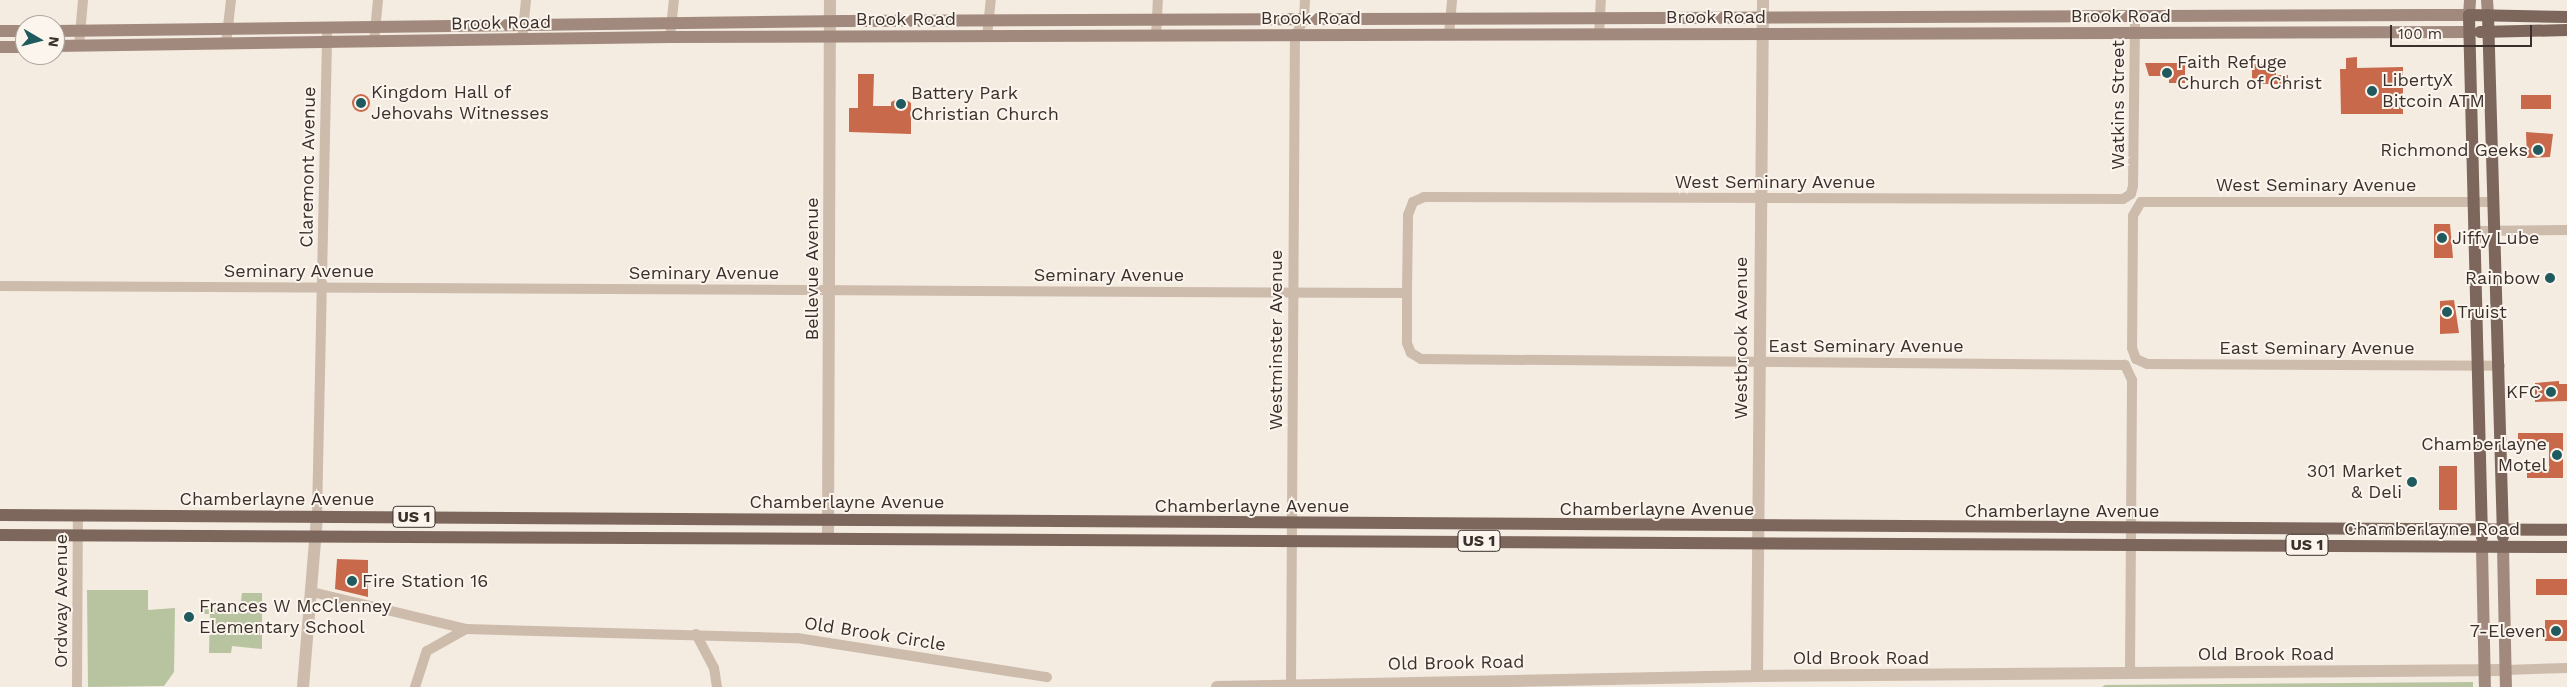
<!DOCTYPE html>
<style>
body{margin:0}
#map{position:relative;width:2567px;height:687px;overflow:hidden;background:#f4ebe1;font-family:"Work Sans",sans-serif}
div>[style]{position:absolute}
.green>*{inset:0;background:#b8c4a0}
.building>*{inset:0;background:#c8694b;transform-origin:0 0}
.round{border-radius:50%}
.minor>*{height:10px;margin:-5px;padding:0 5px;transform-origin:5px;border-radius:5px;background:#cdbbac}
.tertiary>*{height:12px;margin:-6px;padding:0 6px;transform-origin:6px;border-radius:6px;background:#cdbbac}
.secondary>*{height:12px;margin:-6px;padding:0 6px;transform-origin:6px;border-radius:6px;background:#a18a7d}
.primary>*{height:12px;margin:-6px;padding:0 6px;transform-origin:6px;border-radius:6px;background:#7d675c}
.dots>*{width:14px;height:14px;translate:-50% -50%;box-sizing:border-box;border:2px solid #fbf5ee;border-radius:50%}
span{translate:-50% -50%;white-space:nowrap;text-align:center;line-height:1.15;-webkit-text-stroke:4px #fbf5ee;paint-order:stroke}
.shield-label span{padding:1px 4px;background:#fbf5ee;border:1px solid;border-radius:4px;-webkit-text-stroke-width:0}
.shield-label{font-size:16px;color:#3b302b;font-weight:700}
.street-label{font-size:18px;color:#3b302b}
.poi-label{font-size:18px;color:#3b302b}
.left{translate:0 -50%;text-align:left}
.right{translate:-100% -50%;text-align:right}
.north{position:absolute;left:15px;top:15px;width:50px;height:50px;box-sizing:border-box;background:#fbf5ee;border:1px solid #aea6a0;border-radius:50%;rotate:98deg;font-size:14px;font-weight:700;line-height:20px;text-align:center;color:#3b302b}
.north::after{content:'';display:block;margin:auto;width:18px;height:22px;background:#1f5a5e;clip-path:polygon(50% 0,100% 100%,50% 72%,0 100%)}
.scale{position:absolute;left:2390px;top:25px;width:142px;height:22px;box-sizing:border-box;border:2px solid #3b302b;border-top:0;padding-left:6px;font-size:15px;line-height:18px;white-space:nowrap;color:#3b302b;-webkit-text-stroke:4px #fbf5ee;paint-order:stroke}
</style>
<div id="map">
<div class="green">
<i style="clip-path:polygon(87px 590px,148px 590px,148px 610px,175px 608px,174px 672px,164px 686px,88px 687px)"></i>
<i style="clip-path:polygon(242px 593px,262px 593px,262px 649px,232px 646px,231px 653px,209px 653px,210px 614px,204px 614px,204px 608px,240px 610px)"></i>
<i style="clip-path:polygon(2473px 682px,2473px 687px,2102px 687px,2105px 685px)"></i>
</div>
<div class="building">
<i style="clip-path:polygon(2357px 57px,2357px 68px,2403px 67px,2403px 114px,2341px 114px,2340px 69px,2346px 69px,2346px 58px)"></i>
<i style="clip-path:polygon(2145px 63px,2185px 63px,2185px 83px,2169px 83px,2169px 76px,2149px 76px)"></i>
<i style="clip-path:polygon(2252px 64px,2276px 64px,2276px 75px,2288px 75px,2288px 84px,2252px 84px)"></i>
<i style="clip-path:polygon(858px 74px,874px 74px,873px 106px,891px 106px,891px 102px,902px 97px,911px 103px,911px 134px,849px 132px,849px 108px,858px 108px)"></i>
<i class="round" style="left:352px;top:94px;width:18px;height:18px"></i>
<i style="left:2521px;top:95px;width:30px;height:14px"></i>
<i style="clip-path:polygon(2526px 132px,2553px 134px,2550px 157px,2527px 158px)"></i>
<i style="clip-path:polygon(2434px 224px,2450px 224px,2453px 258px,2434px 258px)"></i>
<i style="clip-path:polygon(2454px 300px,2459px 333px,2440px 334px,2440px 301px)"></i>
<i style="clip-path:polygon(2559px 381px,2559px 384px,2567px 384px,2567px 401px,2535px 402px,2535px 383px)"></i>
<i style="clip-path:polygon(2518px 433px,2563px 433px,2563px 478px,2527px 478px,2527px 469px,2549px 469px,2549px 442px,2518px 442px)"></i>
<i style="left:2439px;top:466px;width:18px;height:44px"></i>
<i style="clip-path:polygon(337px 559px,368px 560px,368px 597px,335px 589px)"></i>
<i style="left:2536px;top:579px;width:31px;height:16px"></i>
<i style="left:2545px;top:620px;width:22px;height:21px"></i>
</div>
<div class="minor">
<i style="left:1449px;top:35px;width:35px;rotate:-85deg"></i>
<i style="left:1599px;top:35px;width:35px;rotate:-87deg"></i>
<i style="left:987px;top:36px;width:36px;rotate:-84deg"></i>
<i style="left:1156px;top:36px;width:36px;rotate:-87deg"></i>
<i style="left:670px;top:37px;width:37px;rotate:-84deg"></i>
<i style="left:522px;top:40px;width:40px;rotate:-84.3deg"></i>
<i style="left:374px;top:42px;width:42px;rotate:-84.6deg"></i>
<i style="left:226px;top:44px;width:44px;rotate:-83.5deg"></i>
<i style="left:79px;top:46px;width:46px;rotate:-85deg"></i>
<i style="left:2494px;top:202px;width:353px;rotate:180deg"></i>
<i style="left:2141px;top:202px;width:16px;rotate:120deg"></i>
<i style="left:2133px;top:216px;width:132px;rotate:90.4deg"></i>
<i style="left:2132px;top:348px;width:12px;rotate:70deg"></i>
<i style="left:2136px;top:359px;width:12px;rotate:24deg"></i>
<i style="left:2147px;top:364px;width:353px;rotate:0.3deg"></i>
<i style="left:2475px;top:231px;width:92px;rotate:-0.6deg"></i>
<i style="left:0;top:286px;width:1407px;rotate:0.29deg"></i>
<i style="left:317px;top:517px;width:490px;rotate:-88.8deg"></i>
<i style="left:312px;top:592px;width:158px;rotate:13.5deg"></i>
<i style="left:696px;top:634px;width:38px;rotate:62deg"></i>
<i style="left:714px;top:668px;width:19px;rotate:81deg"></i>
<i style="left:2506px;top:670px;width:61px;rotate:-1.9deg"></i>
<i style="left:2130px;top:673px;width:293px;rotate:-89.6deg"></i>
<i style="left:2132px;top:380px;width:17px;rotate:-115deg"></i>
<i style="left:2125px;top:365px;width:704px;rotate:-179.51deg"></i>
<i style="left:1421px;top:359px;width:12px;rotate:-149deg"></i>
<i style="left:1411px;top:353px;width:11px;rotate:-112deg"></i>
<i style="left:1407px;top:343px;width:52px;rotate:-90deg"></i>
<i style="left:1407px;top:291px;width:76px;rotate:-89.2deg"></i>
<i style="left:1408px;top:215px;width:14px;rotate:-69deg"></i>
<i style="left:1413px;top:202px;width:12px;rotate:-24deg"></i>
<i style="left:1424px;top:197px;width:699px;rotate:0.16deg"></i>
<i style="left:2123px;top:199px;width:9px;rotate:-32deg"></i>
<i style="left:2131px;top:194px;width:8px;rotate:-76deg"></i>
<i style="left:2133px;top:186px;width:170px;rotate:-89.3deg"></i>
<i style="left:1291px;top:683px;width:647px;rotate:-89.65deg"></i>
<i style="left:1295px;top:36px;width:19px;rotate:-62deg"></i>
<i style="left:1304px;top:19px;width:19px;rotate:-87deg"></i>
<i style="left:77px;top:687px;width:172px;rotate:-89.7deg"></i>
<i style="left:415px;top:687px;width:38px;rotate:-72deg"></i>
<i style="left:427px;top:651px;width:45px;rotate:-29.4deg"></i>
<i style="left:466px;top:629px;width:331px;rotate:1.6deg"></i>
<i style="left:797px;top:638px;width:253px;rotate:8.9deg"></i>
</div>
<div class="tertiary">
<i style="left:828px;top:538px;width:538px;rotate:-89.79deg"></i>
<i style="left:1757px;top:676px;width:676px;rotate:-89.49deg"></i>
<i style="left:303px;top:687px;width:171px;rotate:-85.3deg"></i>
<i style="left:1217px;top:687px;width:540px;rotate:-1.17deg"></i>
<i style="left:1757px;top:676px;width:749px;rotate:-0.46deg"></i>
</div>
<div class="secondary">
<i style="left:2487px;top:0;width:15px;rotate:86deg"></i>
<i style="left:0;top:31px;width:25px"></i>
<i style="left:55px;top:31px;width:790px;rotate:-0.73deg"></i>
<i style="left:845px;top:21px;width:1587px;rotate:-0.22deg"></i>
<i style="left:2432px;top:15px;width:37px"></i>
<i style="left:2469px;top:15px;width:15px;rotate:-86deg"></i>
<i style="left:55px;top:46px;width:615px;rotate:-0.84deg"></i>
<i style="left:670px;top:37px;width:1799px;rotate:-0.16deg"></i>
<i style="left:0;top:47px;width:25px"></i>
<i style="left:2503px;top:547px;width:140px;rotate:88.8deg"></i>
<i style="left:2482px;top:548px;width:139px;rotate:88.8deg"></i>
</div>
<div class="primary">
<i style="left:2488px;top:15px;width:522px;rotate:88.35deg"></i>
<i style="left:2480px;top:32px;width:87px;rotate:-1.3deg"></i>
<i style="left:0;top:515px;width:2567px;rotate:0.33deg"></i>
<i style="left:0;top:535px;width:2567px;rotate:0.27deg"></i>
<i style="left:2482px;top:537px;width:522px;rotate:-91.43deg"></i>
<i style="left:2469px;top:15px;width:98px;rotate:1.2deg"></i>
</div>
<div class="dots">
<i style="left:2167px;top:73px;background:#1f5a5e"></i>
<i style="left:2372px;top:91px;background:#1f5a5e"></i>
<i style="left:361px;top:103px;background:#1f5a5e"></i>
<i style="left:901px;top:104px;background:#1f5a5e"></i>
<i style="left:2538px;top:150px;background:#1f5a5e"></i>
<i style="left:2442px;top:238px;background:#1f5a5e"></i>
<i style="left:2550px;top:278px;background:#1f5a5e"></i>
<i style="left:2447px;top:312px;background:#1f5a5e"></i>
<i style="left:2551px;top:392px;background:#1f5a5e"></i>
<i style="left:2557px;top:455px;background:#1f5a5e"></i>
<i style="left:2412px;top:482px;background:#1f5a5e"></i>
<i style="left:352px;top:581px;background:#1f5a5e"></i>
<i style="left:189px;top:617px;background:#1f5a5e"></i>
<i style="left:2556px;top:631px;background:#1f5a5e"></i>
</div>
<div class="shield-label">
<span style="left:414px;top:517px">US 1</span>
<span style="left:1479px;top:541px">US 1</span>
<span style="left:2307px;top:545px">US 1</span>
</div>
<div class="street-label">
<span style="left:2121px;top:16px">Brook Road</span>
<span style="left:1716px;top:17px">Brook Road</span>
<span style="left:1311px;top:18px">Brook Road</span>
<span style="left:906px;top:19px">Brook Road</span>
<span style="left:501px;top:23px;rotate:-1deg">Brook Road</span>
<span style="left:2118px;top:105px;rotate:-90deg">Watkins Street</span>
<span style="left:308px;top:167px;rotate:-89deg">Claremont Avenue</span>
<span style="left:1775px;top:182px">West Seminary Avenue</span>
<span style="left:2316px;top:185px">West Seminary Avenue</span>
<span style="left:812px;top:269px;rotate:-90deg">Bellevue Avenue</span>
<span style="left:299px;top:271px">Seminary Avenue</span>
<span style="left:704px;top:273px">Seminary Avenue</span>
<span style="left:1109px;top:275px">Seminary Avenue</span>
<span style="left:1741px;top:338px;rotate:-90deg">Westbrook Avenue</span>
<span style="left:1276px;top:340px;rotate:-90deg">Westminster Avenue</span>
<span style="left:1866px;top:346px">East Seminary Avenue</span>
<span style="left:2317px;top:348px">East Seminary Avenue</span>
<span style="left:277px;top:499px">Chamberlayne Avenue</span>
<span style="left:847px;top:502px">Chamberlayne Avenue</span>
<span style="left:1252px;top:506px">Chamberlayne Avenue</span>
<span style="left:1657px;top:509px">Chamberlayne Avenue</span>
<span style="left:2062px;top:511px">Chamberlayne Avenue</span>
<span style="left:2432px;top:529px">Chamberlayne Road</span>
<span style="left:61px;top:601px;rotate:-90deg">Ordway Avenue</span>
<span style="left:875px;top:634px;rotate:9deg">Old Brook Circle</span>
<span style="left:2266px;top:654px">Old Brook Road</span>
<span style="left:1861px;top:658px">Old Brook Road</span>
<span style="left:1456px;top:663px;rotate:-1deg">Old Brook Road</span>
</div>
<div class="poi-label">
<span class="left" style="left:2177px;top:73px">Faith Refuge<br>Church of Christ</span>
<span class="left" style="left:2382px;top:91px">LibertyX<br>Bitcoin ATM</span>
<span class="left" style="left:371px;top:103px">Kingdom Hall of<br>Jehovahs Witnesses</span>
<span class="left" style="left:911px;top:104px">Battery Park<br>Christian Church</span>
<span class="right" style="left:2528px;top:150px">Richmond Geeks</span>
<span class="left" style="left:2452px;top:238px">Jiffy Lube</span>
<span class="right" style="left:2540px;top:278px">Rainbow</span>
<span class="left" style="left:2457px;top:312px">Truist</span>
<span class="right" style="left:2541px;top:392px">KFC</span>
<span class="right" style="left:2547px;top:455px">Chamberlayne<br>Motel</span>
<span class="right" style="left:2402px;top:482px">301 Market<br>&amp; Deli</span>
<span class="left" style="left:362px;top:581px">Fire Station 16</span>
<span class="left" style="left:199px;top:617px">Frances W McClenney<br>Elementary School</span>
<span class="right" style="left:2546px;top:631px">7-Eleven</span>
</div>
<div class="north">N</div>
<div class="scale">100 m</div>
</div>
